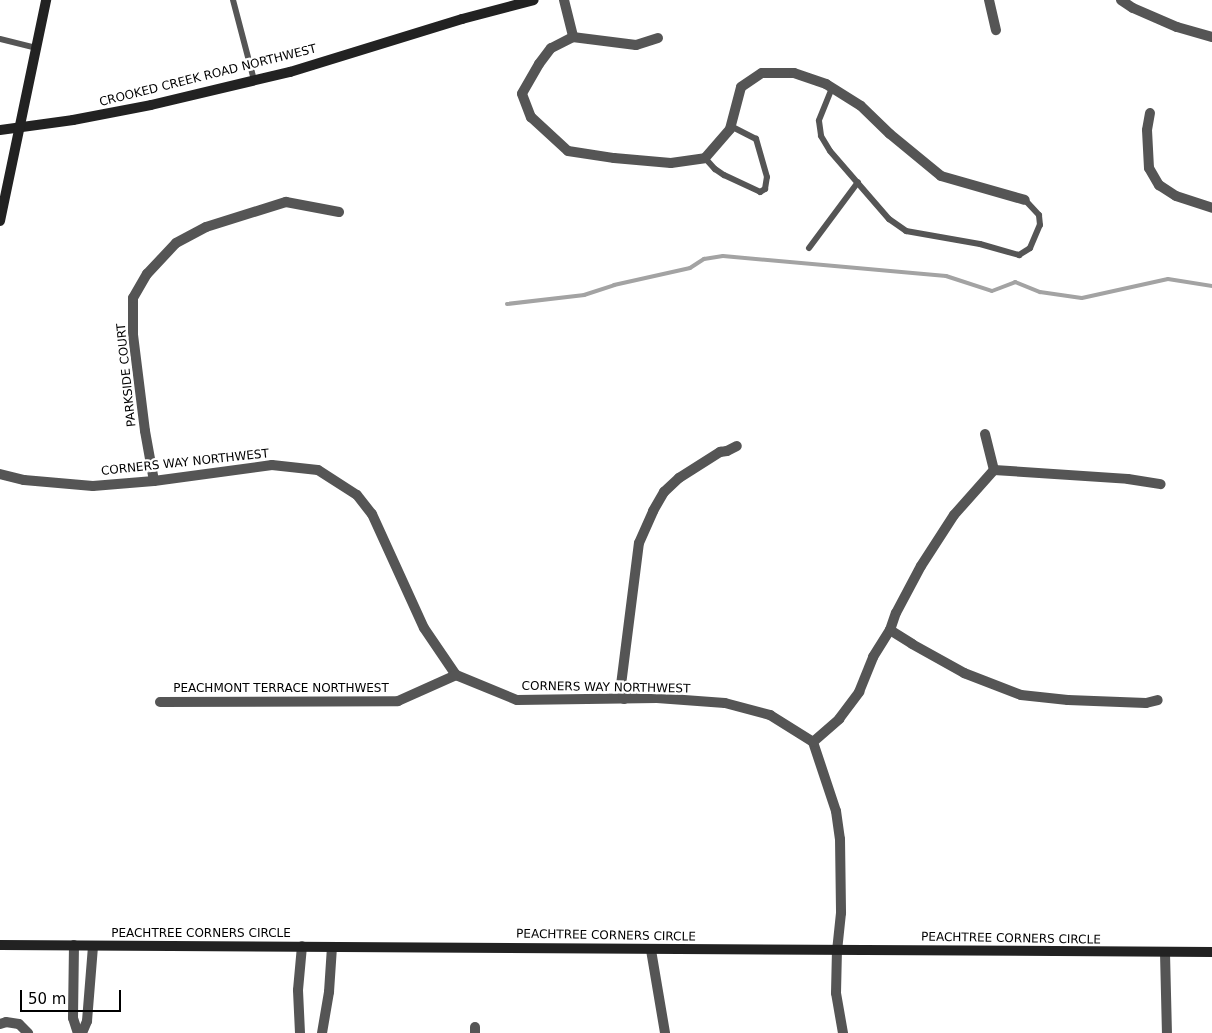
<!DOCTYPE html>
<style>
body{margin:0}
#map{position:relative;width:1212px;height:1033px;overflow:hidden;background:#fff;font-family:"DejaVu Sans",sans-serif}
div>[style]{position:absolute}
.stream>*{height:4px;margin:-2px;padding:0 2px;transform-origin:2px;border-radius:2px;background:#a3a3a3}
.lane>*{height:6px;margin:-3px;padding:0 3px;transform-origin:3px;border-radius:3px;background:#555}
.street>*{height:10px;margin:-5px;padding:0 5px;transform-origin:5px;border-radius:5px;background:#555}
.secondary>*{height:10px;margin:-5px;padding:0 5px;transform-origin:5px;border-radius:5px;background:#222}
span{translate:-50% -50%;white-space:nowrap;text-align:center;line-height:1.15;-webkit-text-stroke:4.5px #fff;paint-order:stroke}
.street-label{font-size:12px;color:#000}
.scale{position:absolute;left:20px;top:990px;width:101px;height:22px;box-sizing:border-box;border:2px solid #000;border-top:0;padding-left:6px;font-size:15px;line-height:18px;white-space:nowrap;color:#000;-webkit-text-stroke:4px #fff;paint-order:stroke}
</style>
<div id="map">
<div class="stream">
<i style="left:507px;top:304px;width:78px;rotate:-6.7deg"></i>
<i style="left:584px;top:295px;width:32px;rotate:-18deg"></i>
<i style="left:614px;top:285px;width:78px;rotate:-12.6deg"></i>
<i style="left:690px;top:268px;width:17px;rotate:-33deg"></i>
<i style="left:704px;top:259px;width:19px;rotate:-9deg"></i>
<i style="left:723px;top:256px;width:224px;rotate:5.1deg"></i>
<i style="left:946px;top:276px;width:48px;rotate:18.1deg"></i>
<i style="left:992px;top:291px;width:25px;rotate:-21deg"></i>
<i style="left:1015px;top:282px;width:27px;rotate:22deg"></i>
<i style="left:1040px;top:292px;width:42px;rotate:8.1deg"></i>
<i style="left:1082px;top:298px;width:88px;rotate:-12.5deg"></i>
<i style="left:1168px;top:279px;width:45px;rotate:9deg"></i>
</div>
<div class="lane">
<i style="left:233px;top:0;width:83px;rotate:75.3deg"></i>
<i style="left:0;top:39px;width:36px;rotate:14deg"></i>
<i style="left:832px;top:88px;width:35px;rotate:112deg"></i>
<i style="left:819px;top:121px;width:15px;rotate:82deg"></i>
<i style="left:821px;top:136px;width:17px;rotate:59deg"></i>
<i style="left:830px;top:151px;width:90px;rotate:49.1deg"></i>
<i style="left:889px;top:219px;width:21px;rotate:35deg"></i>
<i style="left:906px;top:231px;width:75px;rotate:10deg"></i>
<i style="left:980px;top:244px;width:41px;rotate:15.8deg"></i>
<i style="left:1019px;top:255px;width:13px;rotate:-32deg"></i>
<i style="left:1030px;top:248px;width:25px;rotate:-67deg"></i>
<i style="left:1040px;top:225px;width:10px;rotate:-96deg"></i>
<i style="left:1039px;top:215px;width:21px;rotate:-133deg"></i>
<i style="left:705px;top:158px;width:15px;rotate:48deg"></i>
<i style="left:715px;top:169px;width:11px;rotate:34deg"></i>
<i style="left:724px;top:175px;width:40px;rotate:25deg"></i>
<i style="left:760px;top:192px;width:6px;rotate:-31deg"></i>
<i style="left:765px;top:189px;width:12px;rotate:-81deg"></i>
<i style="left:767px;top:177px;width:40px;rotate:-106deg"></i>
<i style="left:756px;top:139px;width:28px;rotate:-153deg"></i>
<i style="left:809px;top:248px;width:82px;rotate:-53.4deg"></i>
</div>
<div class="street">
<i style="left:564px;top:0;width:38px;rotate:76deg"></i>
<i style="left:989px;top:0;width:31px;rotate:77deg"></i>
<i style="left:1121px;top:0;width:14px;rotate:34deg"></i>
<i style="left:1133px;top:8px;width:48px;rotate:23.4deg"></i>
<i style="left:1177px;top:27px;width:36px;rotate:16deg"></i>
<i style="left:658px;top:38px;width:23px;rotate:162deg"></i>
<i style="left:636px;top:45px;width:64px;rotate:-172.8deg"></i>
<i style="left:573px;top:37px;width:25px;rotate:153deg"></i>
<i style="left:551px;top:48px;width:20px;rotate:127deg"></i>
<i style="left:539px;top:64px;width:34px;rotate:120deg"></i>
<i style="left:522px;top:94px;width:25px;rotate:69deg"></i>
<i style="left:531px;top:117px;width:50px;rotate:42.6deg"></i>
<i style="left:568px;top:151px;width:47px;rotate:8.7deg"></i>
<i style="left:614px;top:158px;width:57px;rotate:5deg"></i>
<i style="left:671px;top:163px;width:34px;rotate:-8deg"></i>
<i style="left:705px;top:158px;width:38px;rotate:-49deg"></i>
<i style="left:730px;top:129px;width:43px;rotate:-75.3deg"></i>
<i style="left:741px;top:87px;width:25px;rotate:-34deg"></i>
<i style="left:762px;top:73px;width:32px"></i>
<i style="left:794px;top:73px;width:34px;rotate:19deg"></i>
<i style="left:826px;top:84px;width:41px;rotate:32.2deg"></i>
<i style="left:861px;top:106px;width:40px;rotate:44deg"></i>
<i style="left:890px;top:134px;width:66px;rotate:39.5deg"></i>
<i style="left:941px;top:176px;width:87px;rotate:15.9deg"></i>
<i style="left:1150px;top:113px;width:17px;rotate:100deg"></i>
<i style="left:1147px;top:130px;width:38px;rotate:87deg"></i>
<i style="left:1149px;top:168px;width:20px;rotate:60deg"></i>
<i style="left:1159px;top:185px;width:20px;rotate:33deg"></i>
<i style="left:1176px;top:196px;width:38px;rotate:18deg"></i>
<i style="left:985px;top:434px;width:37px;rotate:76deg"></i>
<i style="left:0;top:474px;width:25px;rotate:14deg"></i>
<i style="left:24px;top:480px;width:69px;rotate:5deg"></i>
<i style="left:93px;top:486px;width:61px;rotate:-4.7deg"></i>
<i style="left:154px;top:481px;width:119px;rotate:-7.7deg"></i>
<i style="left:272px;top:465px;width:46px;rotate:6.2deg"></i>
<i style="left:318px;top:470px;width:46px;rotate:32.7deg"></i>
<i style="left:357px;top:495px;width:24px;rotate:52deg"></i>
<i style="left:372px;top:514px;width:125px;rotate:65.5deg"></i>
<i style="left:424px;top:628px;width:57px;rotate:55.8deg"></i>
<i style="left:456px;top:675px;width:66px;rotate:22.3deg"></i>
<i style="left:517px;top:700px;width:140px;rotate:-0.8deg"></i>
<i style="left:657px;top:698px;width:68px;rotate:4.2deg"></i>
<i style="left:725px;top:703px;width:47px;rotate:14.9deg"></i>
<i style="left:770px;top:715px;width:51px;rotate:32.1deg"></i>
<i style="left:813px;top:742px;width:73px;rotate:71.6deg"></i>
<i style="left:836px;top:811px;width:28px;rotate:82deg"></i>
<i style="left:840px;top:839px;width:74px;rotate:89.2deg"></i>
<i style="left:841px;top:913px;width:36px;rotate:96deg"></i>
<i style="left:837px;top:949px;width:44px;rotate:91.3deg"></i>
<i style="left:836px;top:993px;width:41px;rotate:80.1deg"></i>
<i style="left:154px;top:481px;width:51px;rotate:-100.2deg"></i>
<i style="left:145px;top:431px;width:98px;rotate:-97.1deg"></i>
<i style="left:133px;top:334px;width:36px;rotate:-90deg"></i>
<i style="left:133px;top:298px;width:28px;rotate:-60deg"></i>
<i style="left:147px;top:274px;width:42px;rotate:-46.9deg"></i>
<i style="left:176px;top:243px;width:34px;rotate:-28deg"></i>
<i style="left:206px;top:227px;width:84px;rotate:-17.4deg"></i>
<i style="left:286px;top:202px;width:54px;rotate:10.7deg"></i>
<i style="left:890px;top:630px;width:26px;rotate:32deg"></i>
<i style="left:912px;top:644px;width:60px;rotate:29.1deg"></i>
<i style="left:964px;top:673px;width:61px;rotate:21.1deg"></i>
<i style="left:1021px;top:695px;width:47px;rotate:6.1deg"></i>
<i style="left:1068px;top:700px;width:78px;rotate:2.2deg"></i>
<i style="left:1146px;top:703px;width:12px;rotate:-14deg"></i>
<i style="left:624px;top:699px;width:14px;rotate:-102deg"></i>
<i style="left:621px;top:685px;width:143px;rotate:-82.8deg"></i>
<i style="left:639px;top:543px;width:35px;rotate:-66deg"></i>
<i style="left:653px;top:511px;width:22px;rotate:-60deg"></i>
<i style="left:664px;top:492px;width:21px;rotate:-43deg"></i>
<i style="left:679px;top:478px;width:49px;rotate:-32.4deg"></i>
<i style="left:720px;top:452px;width:7px;rotate:-8deg"></i>
<i style="left:727px;top:451px;width:11px;rotate:-27deg"></i>
<i style="left:160px;top:702px;width:238px;rotate:-0.2deg"></i>
<i style="left:398px;top:701px;width:64px;rotate:-24.1deg"></i>
<i style="left:813px;top:742px;width:35px;rotate:-41deg"></i>
<i style="left:839px;top:719px;width:34px;rotate:-53deg"></i>
<i style="left:859px;top:692px;width:38px;rotate:-68deg"></i>
<i style="left:873px;top:657px;width:32px;rotate:-58deg"></i>
<i style="left:890px;top:630px;width:18px;rotate:-71deg"></i>
<i style="left:896px;top:613px;width:53px;rotate:-62deg"></i>
<i style="left:921px;top:566px;width:61px;rotate:-57.1deg"></i>
<i style="left:954px;top:515px;width:60px;rotate:-48.4deg"></i>
<i style="left:994px;top:470px;width:134px;rotate:3.8deg"></i>
<i style="left:1128px;top:479px;width:33px;rotate:9deg"></i>
<i style="left:74px;top:945px;width:73px;rotate:90.8deg"></i>
<i style="left:73px;top:1018px;width:16px;rotate:72deg"></i>
<i style="left:651px;top:950px;width:84px;rotate:80.4deg"></i>
<i style="left:1165px;top:953px;width:80px;rotate:88.6deg"></i>
<i style="left:0;top:1024px;width:6px;rotate:-18deg"></i>
<i style="left:6px;top:1022px;width:13px;rotate:9deg"></i>
<i style="left:19px;top:1024px;width:13px;rotate:45deg"></i>
<i style="left:82px;top:1033px;width:13px;rotate:-67deg"></i>
<i style="left:87px;top:1021px;width:75px;rotate:-85.4deg"></i>
<i style="left:300px;top:1033px;width:43px;rotate:-92.7deg"></i>
<i style="left:298px;top:990px;width:44px;rotate:-84.8deg"></i>
<i style="left:322px;top:1033px;width:42px;rotate:-80.3deg"></i>
<i style="left:329px;top:992px;width:45px;rotate:-86.2deg"></i>
<i style="left:475px;top:1033px;width:6px;rotate:-90deg"></i>
</div>
<div class="secondary">
<i style="left:0;top:130px;width:74px;rotate:-7.8deg"></i>
<i style="left:73px;top:120px;width:79px;rotate:-10.9deg"></i>
<i style="left:151px;top:105px;width:143px;rotate:-13.4deg"></i>
<i style="left:290px;top:72px;width:180px;rotate:-17.1deg"></i>
<i style="left:462px;top:19px;width:74px;rotate:-14.8deg"></i>
<i style="left:0;top:221px;width:226px;rotate:-78.2deg"></i>
<i style="left:0;top:945px;width:1212px;rotate:0.33deg"></i>
</div>
<div class="street-label">
<span style="left:208px;top:76px;rotate:-14deg">CROOKED CREEK ROAD NORTHWEST</span>
<span style="left:127px;top:375px;rotate:-96deg">PARKSIDE COURT</span>
<span style="left:185px;top:463px;rotate:-6deg">CORNERS WAY NORTHWEST</span>
<span style="left:606px;top:688px;rotate:1deg">CORNERS WAY NORTHWEST</span>
<span style="left:281px;top:689px">PEACHMONT TERRACE NORTHWEST</span>
<span style="left:201px;top:934px">PEACHTREE CORNERS CIRCLE</span>
<span style="left:606px;top:936px;rotate:1deg">PEACHTREE CORNERS CIRCLE</span>
<span style="left:1011px;top:939px;rotate:1deg">PEACHTREE CORNERS CIRCLE</span>
</div>
<div class="scale">50 m</div>
</div>
